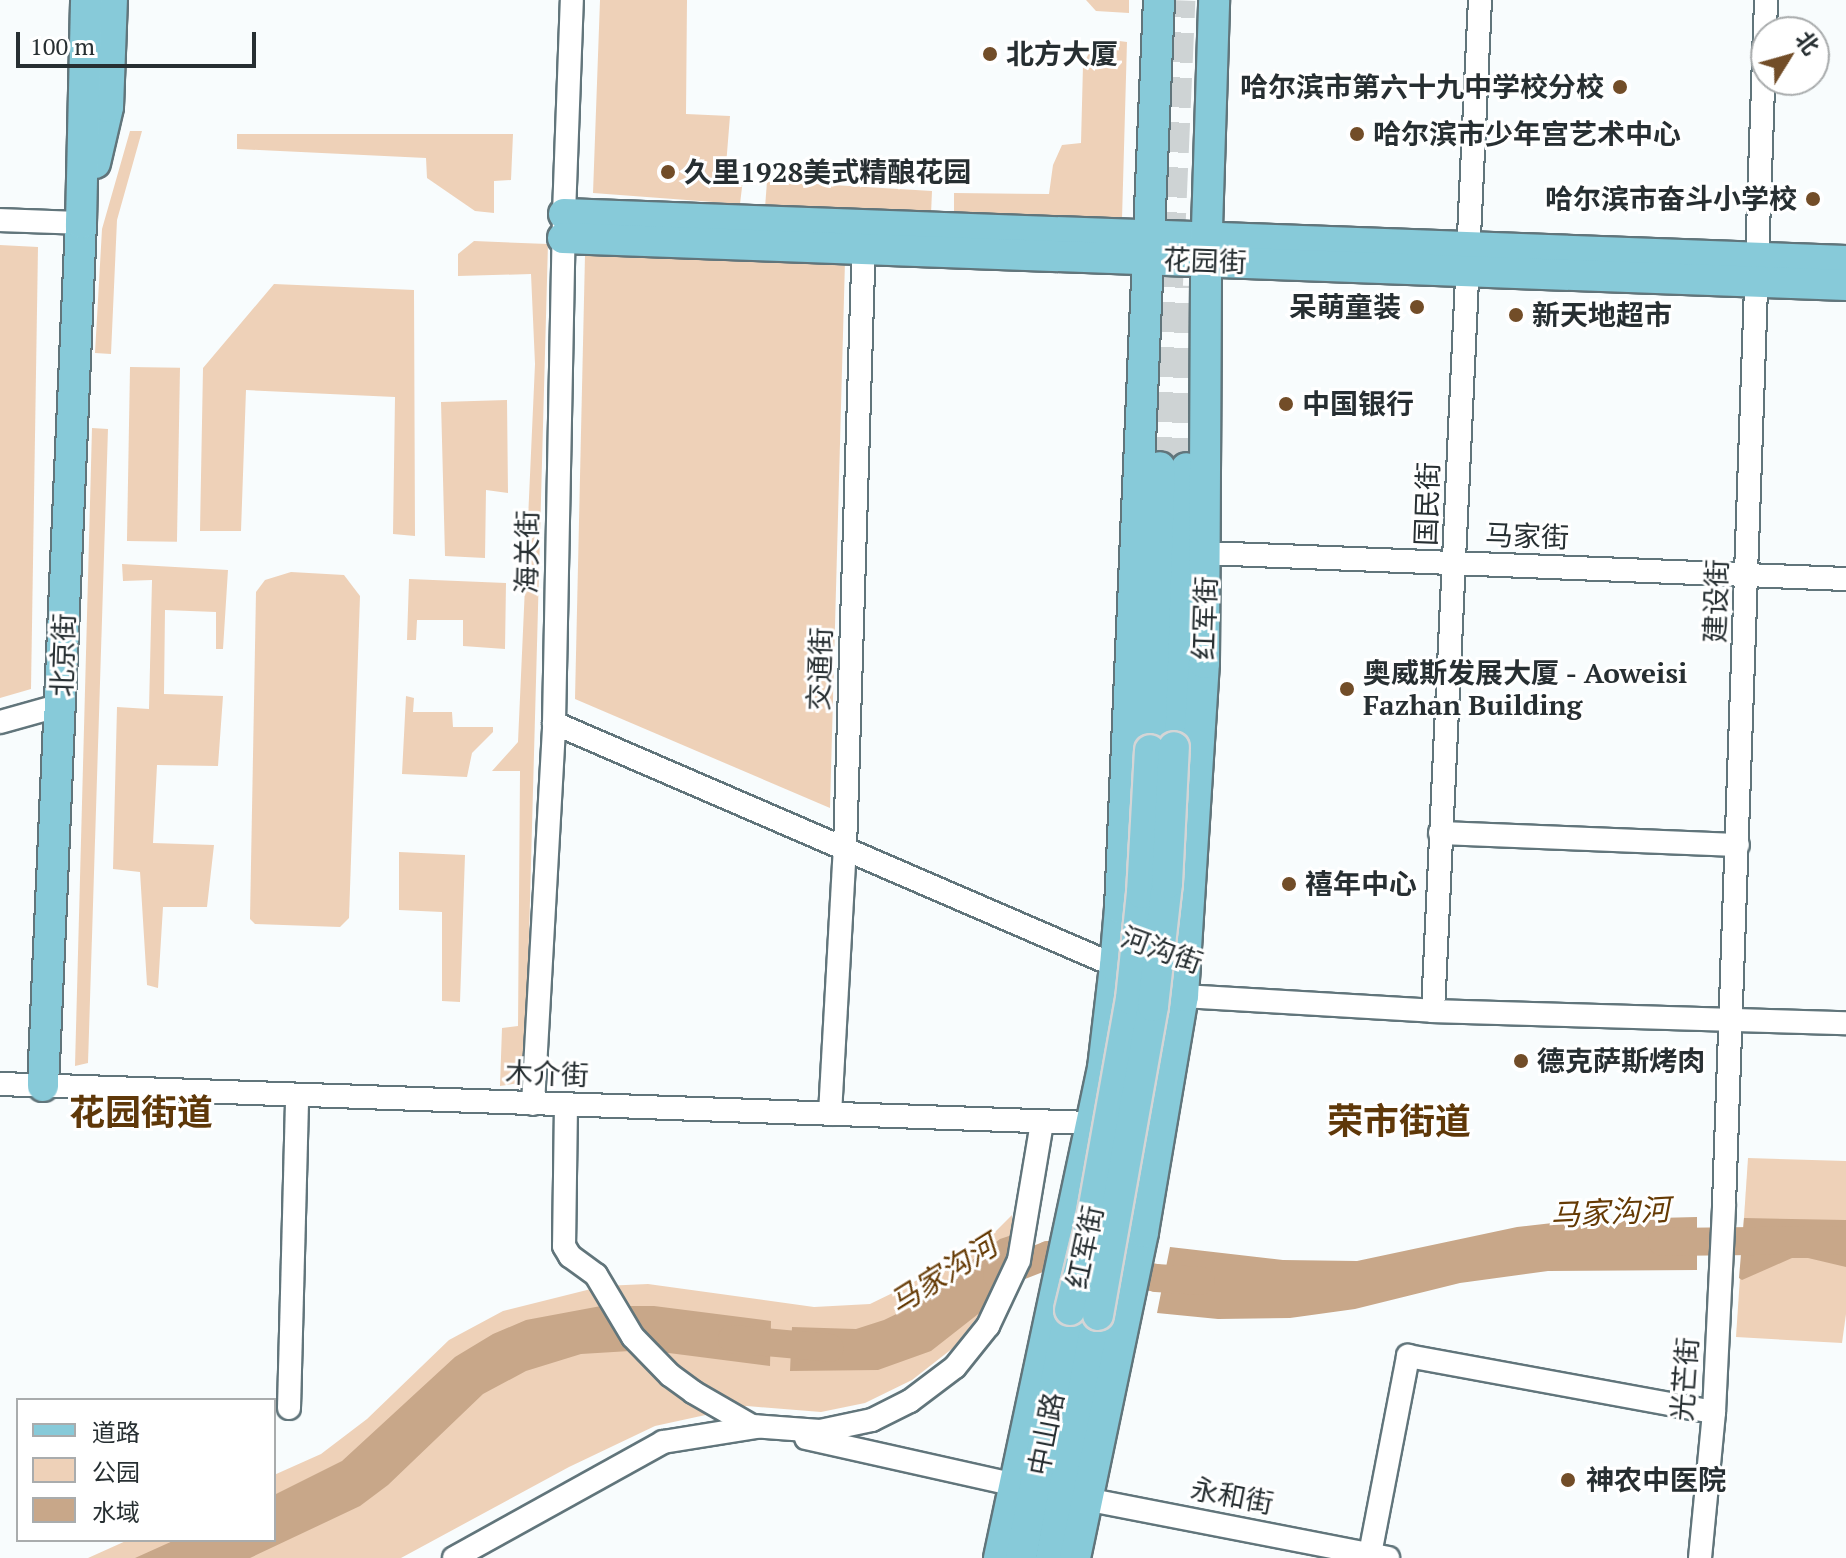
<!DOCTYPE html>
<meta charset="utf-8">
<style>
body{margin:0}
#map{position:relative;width:1846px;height:1558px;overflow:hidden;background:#f8fcfd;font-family:"PT Serif","Noto Sans SC",serif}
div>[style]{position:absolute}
.green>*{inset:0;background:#eed1b8;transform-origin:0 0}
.water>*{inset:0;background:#c8a789}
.river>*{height:28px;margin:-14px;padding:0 14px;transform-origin:14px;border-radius:14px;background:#c8a789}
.major-tunnel>*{height:30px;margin-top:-15px;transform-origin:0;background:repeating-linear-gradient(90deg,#ced3d4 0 30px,transparent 0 45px)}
.roads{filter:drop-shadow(2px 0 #61757b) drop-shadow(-2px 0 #61757b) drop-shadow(0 2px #61757b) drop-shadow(0 -2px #61757b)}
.minor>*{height:22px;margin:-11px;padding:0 11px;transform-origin:11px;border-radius:11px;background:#fff}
.major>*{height:30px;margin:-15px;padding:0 15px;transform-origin:15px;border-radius:15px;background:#87cad9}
.bridges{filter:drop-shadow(2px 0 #d4d5d6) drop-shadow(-2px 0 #d4d5d6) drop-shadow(0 2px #d4d5d6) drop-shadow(0 -2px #d4d5d6)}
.major-bridge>*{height:30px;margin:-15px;padding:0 15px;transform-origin:15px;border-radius:15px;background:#87cad9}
.dots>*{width:22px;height:22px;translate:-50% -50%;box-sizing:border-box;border:4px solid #fff;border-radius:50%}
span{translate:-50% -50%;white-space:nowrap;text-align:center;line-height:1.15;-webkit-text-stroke:6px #fff;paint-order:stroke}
.poi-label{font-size:28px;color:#272f32;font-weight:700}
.left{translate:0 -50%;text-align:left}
.right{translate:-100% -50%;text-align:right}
.street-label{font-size:28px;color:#272f32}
.water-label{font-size:30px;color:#653a04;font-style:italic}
.district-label{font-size:36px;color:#5f3809;font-weight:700}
.legend{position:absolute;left:16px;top:1398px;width:260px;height:144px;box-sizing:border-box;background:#fff;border:2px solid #a9acad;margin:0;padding:10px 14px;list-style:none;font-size:24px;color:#272f32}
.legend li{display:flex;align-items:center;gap:16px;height:40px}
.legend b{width:40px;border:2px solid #a9acad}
.north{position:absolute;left:1750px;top:16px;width:80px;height:80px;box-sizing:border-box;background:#fff;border:2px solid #a9acad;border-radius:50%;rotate:53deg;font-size:22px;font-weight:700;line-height:32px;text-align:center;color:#272f32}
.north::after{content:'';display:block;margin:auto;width:28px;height:36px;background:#724d28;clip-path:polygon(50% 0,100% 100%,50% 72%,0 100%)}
.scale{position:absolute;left:16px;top:32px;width:240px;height:36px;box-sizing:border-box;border:4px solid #272f32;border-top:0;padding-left:10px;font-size:24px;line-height:28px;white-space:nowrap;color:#272f32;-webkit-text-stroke:6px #fff;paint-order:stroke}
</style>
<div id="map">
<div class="green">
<i style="clip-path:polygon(600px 0,687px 0,686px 114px,730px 116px,725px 178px,743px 179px,740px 204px,593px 193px)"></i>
<i style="clip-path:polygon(1086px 0,1129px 0,1129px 13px,1096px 11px)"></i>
<i style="clip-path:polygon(1104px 39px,1127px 42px,1122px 219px,954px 214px,954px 193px,1049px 194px,1053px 165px,1062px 145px,1081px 143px,1083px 65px,1093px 45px)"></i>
<i style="clip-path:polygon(130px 131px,142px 131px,117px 220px,111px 354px,95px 353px,102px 229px)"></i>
<i style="clip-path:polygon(237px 134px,513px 134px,511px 180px,494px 181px,494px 213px,475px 211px,427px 178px,426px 158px,237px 149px)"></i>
<i style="clip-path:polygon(767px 181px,932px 191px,931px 214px,765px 208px)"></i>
<i style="clip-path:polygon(474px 241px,548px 244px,525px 1082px,500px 1086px,502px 1028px,518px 1026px,520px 771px,492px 771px,518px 742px,535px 364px,531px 274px,458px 276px,458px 254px)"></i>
<i style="clip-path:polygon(0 245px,38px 247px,31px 689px,0 698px)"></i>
<i style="clip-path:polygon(585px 255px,845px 261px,830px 808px,575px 699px)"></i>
<i style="clip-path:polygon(274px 284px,414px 290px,415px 536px,393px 534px,395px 397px,246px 390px,241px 531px,200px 531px,203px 368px)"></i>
<i style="left:130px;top:367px;width:50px;height:174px;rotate:1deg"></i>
<i style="clip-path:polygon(507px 400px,508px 493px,486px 490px,485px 558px,445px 556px,441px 402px)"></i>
<i style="clip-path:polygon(92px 428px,108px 429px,88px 1063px,75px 1066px)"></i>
<i style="clip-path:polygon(122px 564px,228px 570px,223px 649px,216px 649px,216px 612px,165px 610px,164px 694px,223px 696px,218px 766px,157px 765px,153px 843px,214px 845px,207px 907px,163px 907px,158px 988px,147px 985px,140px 872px,113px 869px,117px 707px,149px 709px,152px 580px,123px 581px)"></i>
<i style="clip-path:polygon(291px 572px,344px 575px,360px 596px,349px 918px,340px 927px,255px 924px,250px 919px,256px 592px,265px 580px)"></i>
<i style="clip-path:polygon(409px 579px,506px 583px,505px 649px,463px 646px,463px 620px,417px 620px,416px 640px,407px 640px)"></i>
<i style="clip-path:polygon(406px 696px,414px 698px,413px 712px,452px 712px,453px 727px,493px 727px,493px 732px,472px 753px,467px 777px,402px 774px)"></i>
<i style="clip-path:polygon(399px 852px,465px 855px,460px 1002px,442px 1001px,442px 912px,399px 910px)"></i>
<i style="clip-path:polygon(1748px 1158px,1846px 1161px,1846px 1314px,1842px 1343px,1736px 1337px)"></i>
<i style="clip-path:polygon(1012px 1215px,1012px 1235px,996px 1286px,982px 1311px,953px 1348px,912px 1380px,865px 1403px,821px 1412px,747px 1406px,655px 1426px,569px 1467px,401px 1558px,88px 1558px,128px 1540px,274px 1540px,274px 1475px,321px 1454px,367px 1419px,449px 1340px,503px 1311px,603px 1286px,648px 1284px,814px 1307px,870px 1304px,907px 1286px,993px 1234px)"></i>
</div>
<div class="water">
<i style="clip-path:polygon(1697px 1217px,1697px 1270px,1548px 1271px,1460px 1283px,1355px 1309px,1290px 1318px,1218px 1319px,1157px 1313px,1170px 1247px,1283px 1260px,1357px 1261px,1517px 1227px,1579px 1220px)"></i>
<i style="clip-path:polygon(1744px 1218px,1846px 1220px,1846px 1267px,1808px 1258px,1792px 1258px,1742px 1280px,1739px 1278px)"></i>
<i style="clip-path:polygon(1012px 1235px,1005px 1264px,982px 1311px,931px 1351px,878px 1370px,790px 1371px,792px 1327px,856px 1329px,884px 1320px,913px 1306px,1000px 1239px)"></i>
<i style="clip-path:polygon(601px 1306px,630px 1351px,581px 1354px,526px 1371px,483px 1394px,388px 1485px,360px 1506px,250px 1558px,135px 1558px,175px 1540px,274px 1540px,274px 1495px,342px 1461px,455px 1357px,493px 1334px,526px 1320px)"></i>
<i style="clip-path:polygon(626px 1306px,654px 1306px,771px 1321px,770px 1366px,661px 1352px)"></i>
</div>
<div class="river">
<i style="left:1662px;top:1242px;width:184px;rotate:-0.6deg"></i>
<i style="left:997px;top:1275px;width:55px;rotate:-21.4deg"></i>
<i style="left:1048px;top:1255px;width:110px;rotate:12deg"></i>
<i style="left:1156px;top:1278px;width:45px;rotate:3.8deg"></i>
<i style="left:732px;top:1339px;width:98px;rotate:5.2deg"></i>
</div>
<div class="major-tunnel">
<i style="left:1160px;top:467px;width:467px;rotate:-87.5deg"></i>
<i style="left:1186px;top:468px;width:182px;rotate:-88.1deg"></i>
</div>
<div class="roads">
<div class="minor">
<i style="left:0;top:220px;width:81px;rotate:2.1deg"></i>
<i style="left:1206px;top:553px;width:641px;rotate:2.33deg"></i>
<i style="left:0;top:722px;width:63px;rotate:-15.6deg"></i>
<i style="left:554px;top:723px;width:622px;rotate:23.39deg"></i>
<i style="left:1440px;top:833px;width:298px;rotate:2.3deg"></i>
<i style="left:1171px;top:991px;width:13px;rotate:23deg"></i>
<i style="left:1183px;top:996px;width:250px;rotate:3.4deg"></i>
<i style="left:1433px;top:1011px;width:413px;rotate:1.7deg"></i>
<i style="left:1433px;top:1011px;width:1012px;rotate:-87.34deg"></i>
<i style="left:0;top:1084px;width:1092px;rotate:2.05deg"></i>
<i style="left:533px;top:1104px;width:382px;rotate:-86.8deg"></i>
<i style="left:554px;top:723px;width:509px;rotate:-88.87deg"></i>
<i style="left:564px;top:214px;width:214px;rotate:-87.9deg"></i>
<i style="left:566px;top:1105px;width:141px;rotate:90.8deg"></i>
<i style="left:564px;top:1246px;width:12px;rotate:59deg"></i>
<i style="left:570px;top:1256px;width:32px;rotate:36deg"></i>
<i style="left:596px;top:1275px;width:72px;rotate:59.2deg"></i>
<i style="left:633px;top:1337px;width:53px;rotate:45.8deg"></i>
<i style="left:670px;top:1375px;width:29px;rotate:36deg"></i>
<i style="left:693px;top:1392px;width:68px;rotate:30deg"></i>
<i style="left:752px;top:1426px;width:68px;rotate:4.2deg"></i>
<i style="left:820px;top:1431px;width:53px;rotate:-11.9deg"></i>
<i style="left:872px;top:1420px;width:42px;rotate:-26.6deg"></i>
<i style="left:910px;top:1401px;width:56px;rotate:-37.1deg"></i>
<i style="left:955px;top:1367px;width:53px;rotate:-51.2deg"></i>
<i style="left:988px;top:1326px;width:73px;rotate:-64.8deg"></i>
<i style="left:1019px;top:1260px;width:140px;rotate:-80.5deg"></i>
<i style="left:830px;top:1114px;width:266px;rotate:-86.8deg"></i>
<i style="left:845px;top:848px;width:612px;rotate:-88.22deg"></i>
<i style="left:289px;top:1408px;width:312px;rotate:-88.5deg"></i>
<i style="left:806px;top:1438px;width:230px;rotate:12.6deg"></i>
<i style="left:1075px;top:1497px;width:319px;rotate:11deg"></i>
<i style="left:1370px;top:1554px;width:202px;rotate:-79.1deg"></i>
<i style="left:1408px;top:1356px;width:311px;rotate:10.4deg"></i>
<i style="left:454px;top:1558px;width:239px;rotate:-29deg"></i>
<i style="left:663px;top:1442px;width:95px;rotate:-9.1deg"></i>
<i style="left:1700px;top:1558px;width:147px;rotate:-84.5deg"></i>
<i style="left:1714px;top:1412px;width:208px;rotate:-87.2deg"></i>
<i style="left:1724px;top:1204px;width:1205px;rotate:-88deg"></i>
</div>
<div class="major">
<i style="left:95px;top:163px;width:57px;rotate:-76.9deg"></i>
<i style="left:108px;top:107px;width:107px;rotate:-87.9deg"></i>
<i style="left:564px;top:214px;width:1283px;rotate:2.1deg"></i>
<i style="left:563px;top:238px;width:1284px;rotate:2.1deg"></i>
<i style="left:1174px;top:747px;width:279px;rotate:-87.5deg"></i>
<i style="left:1150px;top:750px;width:283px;rotate:-88deg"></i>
<i style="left:43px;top:1086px;width:864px;rotate:-87.48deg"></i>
<i style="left:81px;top:223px;width:223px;rotate:-88.7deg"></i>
<i style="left:999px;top:1558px;width:501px;rotate:-78.02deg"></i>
<i style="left:1103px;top:1068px;width:103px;rotate:-83.3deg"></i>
<i style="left:1115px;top:966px;width:58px;rotate:-85.1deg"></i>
<i style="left:1120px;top:908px;width:909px;rotate:-87.54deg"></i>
<i style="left:1021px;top:1558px;width:253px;rotate:-78.8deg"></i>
<i style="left:1051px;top:1558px;width:248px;rotate:-79.1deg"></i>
<i style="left:1075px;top:1558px;width:333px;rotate:-78.2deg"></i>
<i style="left:1143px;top:1232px;width:239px;rotate:-80.4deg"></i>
<i style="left:1183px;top:996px;width:334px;rotate:-86.4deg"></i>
<i style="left:1204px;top:663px;width:403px;rotate:-89.7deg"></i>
<i style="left:1206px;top:260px;width:260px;rotate:-88.2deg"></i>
</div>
</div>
<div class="bridges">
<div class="major-bridge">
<i style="left:1070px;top:1310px;width:89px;rotate:-76.4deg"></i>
<i style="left:1091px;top:1223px;width:228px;rotate:-79.9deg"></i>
<i style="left:1131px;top:999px;width:107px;rotate:-84.1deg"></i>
<i style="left:1142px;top:893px;width:143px;rotate:-86.8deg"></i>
<i style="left:1098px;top:1315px;width:314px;rotate:-79.9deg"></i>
<i style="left:1153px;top:1006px;width:124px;rotate:-83.5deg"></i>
<i style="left:1167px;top:883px;width:136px;rotate:-87.1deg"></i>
</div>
</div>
<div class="dots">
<i style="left:990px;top:54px;background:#724d28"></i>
<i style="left:1620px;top:87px;background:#724d28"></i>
<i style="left:1357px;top:134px;background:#724d28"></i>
<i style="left:668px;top:172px;background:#724d28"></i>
<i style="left:1813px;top:199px;background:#724d28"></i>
<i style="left:1417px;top:307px;background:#724d28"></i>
<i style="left:1516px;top:315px;background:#724d28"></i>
<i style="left:1286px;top:404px;background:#724d28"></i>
<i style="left:1347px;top:689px;background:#724d28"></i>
<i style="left:1289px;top:884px;background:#724d28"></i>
<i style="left:1521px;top:1061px;background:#724d28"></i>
<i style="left:1568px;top:1480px;background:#724d28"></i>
</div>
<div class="poi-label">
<span class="left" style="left:1006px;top:54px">北方大厦</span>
<span class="right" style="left:1604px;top:87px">哈尔滨市第六十九中学校分校</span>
<span class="left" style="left:1373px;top:134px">哈尔滨市少年宫艺术中心</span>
<span class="left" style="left:684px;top:172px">久里1928美式精酿花园</span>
<span class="right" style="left:1797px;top:199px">哈尔滨市奋斗小学校</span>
<span class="right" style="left:1401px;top:307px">呆萌童装</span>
<span class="left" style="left:1532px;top:315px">新天地超市</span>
<span class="left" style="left:1302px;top:404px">中国银行</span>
<span class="left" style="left:1363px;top:689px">奥威斯发展大厦 - Aoweisi<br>Fazhan Building</span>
<span class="left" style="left:1305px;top:884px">禧年中心</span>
<span class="left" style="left:1537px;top:1061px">德克萨斯烤肉</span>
<span class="left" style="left:1586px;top:1480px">神农中医院</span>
</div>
<div class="street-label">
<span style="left:1205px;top:261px;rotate:2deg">花园街</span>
<span style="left:1427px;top:504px;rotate:-88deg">国民街</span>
<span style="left:1527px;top:536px;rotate:2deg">马家街</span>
<span style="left:527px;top:552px;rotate:-89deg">海关街</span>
<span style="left:1716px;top:601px;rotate:-88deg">建设街</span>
<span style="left:1205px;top:618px;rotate:-88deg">红军街</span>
<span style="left:63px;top:655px;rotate:-88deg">北京街</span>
<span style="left:820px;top:669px;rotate:-88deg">交通街</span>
<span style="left:1162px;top:950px;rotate:20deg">河沟街</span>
<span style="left:547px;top:1074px;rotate:2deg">木介街</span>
<span style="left:1085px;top:1247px;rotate:-78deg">红军街</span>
<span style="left:1685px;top:1379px;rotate:-86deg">光芒街</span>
<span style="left:1046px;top:1434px;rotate:-79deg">中山路</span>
<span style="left:1232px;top:1496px;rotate:11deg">永和街</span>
</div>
<div class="water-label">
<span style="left:1610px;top:1212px;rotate:-3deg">马家沟河</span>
<span style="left:943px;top:1274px;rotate:-32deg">马家沟河</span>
</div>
<div class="district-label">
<span style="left:141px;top:1112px">花园街道</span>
<span style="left:1399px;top:1121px">荣市街道</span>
</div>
<ul class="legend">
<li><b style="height:10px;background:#87cad9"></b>道路</li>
<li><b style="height:22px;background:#eed1b8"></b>公园</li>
<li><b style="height:22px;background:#c8a789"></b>水域</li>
</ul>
<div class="north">北</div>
<div class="scale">100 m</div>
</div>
